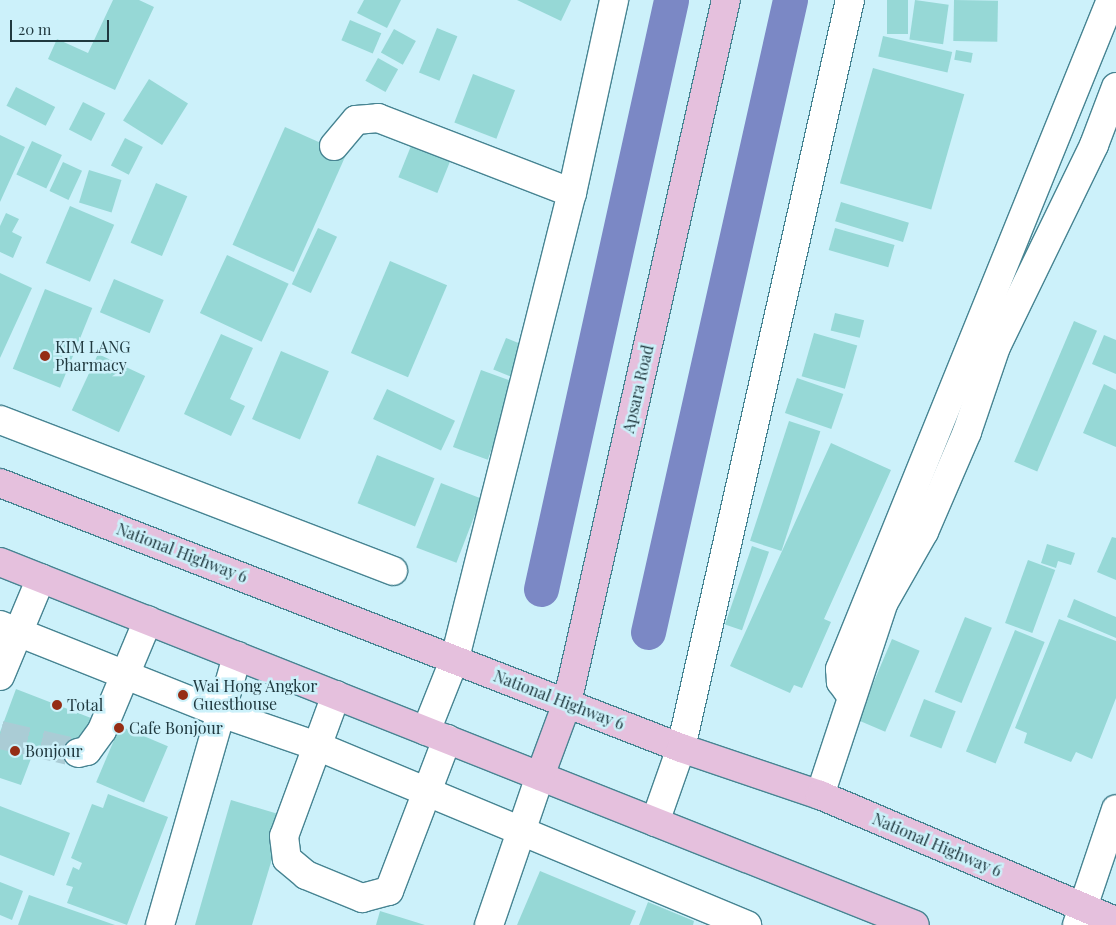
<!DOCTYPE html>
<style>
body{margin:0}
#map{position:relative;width:1116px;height:925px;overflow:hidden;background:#ccf1fa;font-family:"Playfair Display",serif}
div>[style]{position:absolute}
.canal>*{height:35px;margin:-17.5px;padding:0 17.5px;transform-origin:17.5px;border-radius:17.5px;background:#7b88c5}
.building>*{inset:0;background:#96d8d6;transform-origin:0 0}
.minor-tunnel>*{height:28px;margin-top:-14px;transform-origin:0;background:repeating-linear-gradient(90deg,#aaccd5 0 28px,transparent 0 42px)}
.roads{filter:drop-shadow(1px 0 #478492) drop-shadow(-1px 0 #478492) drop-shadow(0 1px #478492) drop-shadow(0 -1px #478492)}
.minor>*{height:28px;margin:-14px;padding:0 14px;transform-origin:14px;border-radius:14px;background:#fff}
.major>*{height:28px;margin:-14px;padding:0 14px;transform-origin:14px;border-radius:14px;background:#e5c0dd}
.dots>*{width:14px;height:14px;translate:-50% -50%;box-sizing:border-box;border:2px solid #ccf1fa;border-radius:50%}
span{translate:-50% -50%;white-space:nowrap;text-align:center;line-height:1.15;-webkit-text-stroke:5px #ccf1fa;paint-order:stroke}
.poi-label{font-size:16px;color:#20393f}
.left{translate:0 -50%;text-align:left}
.street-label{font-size:16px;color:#20393f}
.scale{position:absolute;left:10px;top:20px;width:99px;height:22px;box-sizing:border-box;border:2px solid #20393f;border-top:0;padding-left:6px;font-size:15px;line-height:18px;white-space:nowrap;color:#20393f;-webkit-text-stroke:4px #ccf1fa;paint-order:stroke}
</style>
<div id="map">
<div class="canal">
<i style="left:541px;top:589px;width:603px;rotate:-77.55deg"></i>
<i style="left:648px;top:632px;width:648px;rotate:-77.34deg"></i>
</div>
<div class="building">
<i style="clip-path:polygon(113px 0,139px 0,154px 7px,115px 90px,48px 59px,57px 39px,88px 53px)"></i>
<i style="clip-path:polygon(364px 0,401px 0,387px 28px,357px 13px)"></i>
<i style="clip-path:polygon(517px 0,571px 0,561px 21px)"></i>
<i style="left:887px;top:0;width:21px;height:34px"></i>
<i style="left:915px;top:0;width:34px;height:40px;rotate:8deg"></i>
<i style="left:954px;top:0;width:44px;height:41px;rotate:1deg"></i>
<i style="left:350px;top:20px;width:34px;height:22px;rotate:23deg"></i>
<i style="left:437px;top:28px;width:22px;height:48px;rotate:22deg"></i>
<i style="left:394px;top:29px;width:25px;height:27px;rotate:29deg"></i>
<i style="left:883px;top:36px;width:71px;height:21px;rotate:13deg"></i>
<i style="left:956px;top:50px;width:17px;height:10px;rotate:10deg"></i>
<i style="left:378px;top:58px;width:23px;height:26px;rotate:29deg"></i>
<i style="left:873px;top:68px;width:95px;height:120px;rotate:16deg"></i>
<i style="left:473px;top:74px;width:45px;height:52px;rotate:21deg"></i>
<i style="left:149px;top:79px;width:46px;height:49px;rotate:32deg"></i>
<i style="left:16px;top:87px;width:44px;height:21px;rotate:27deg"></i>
<i style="left:83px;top:102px;width:25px;height:31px;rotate:27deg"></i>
<i style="left:285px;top:127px;width:67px;height:129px;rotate:24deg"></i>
<i style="clip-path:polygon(0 135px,25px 147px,0 202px)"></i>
<i style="left:125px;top:138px;width:20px;height:31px;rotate:27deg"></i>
<i style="left:32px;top:141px;width:33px;height:37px;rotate:25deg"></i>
<i style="left:413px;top:141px;width:42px;height:39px;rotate:22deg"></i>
<i style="left:63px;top:162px;width:21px;height:32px;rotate:25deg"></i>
<i style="left:89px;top:170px;width:34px;height:34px;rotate:17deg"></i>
<i style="left:156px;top:183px;width:34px;height:65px;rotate:23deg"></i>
<i style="left:841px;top:202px;width:71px;height:20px;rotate:17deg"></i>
<i style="left:70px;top:206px;width:48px;height:62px;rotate:23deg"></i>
<i style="clip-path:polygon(6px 213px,19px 219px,12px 232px,22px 237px,13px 258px,0 252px,0 226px)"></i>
<i style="left:318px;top:228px;width:21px;height:62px;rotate:25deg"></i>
<i style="left:835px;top:228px;width:62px;height:23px;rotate:16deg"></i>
<i style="left:227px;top:255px;width:68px;height:64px;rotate:25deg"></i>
<i style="left:390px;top:261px;width:62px;height:100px;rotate:23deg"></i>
<i style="clip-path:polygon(0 273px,32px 288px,0 358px)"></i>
<i style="left:114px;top:279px;width:54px;height:36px;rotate:23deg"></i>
<i style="left:45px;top:289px;width:51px;height:86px;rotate:22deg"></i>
<i style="left:835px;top:313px;width:30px;height:18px;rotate:14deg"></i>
<i style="left:1074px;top:321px;width:25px;height:153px;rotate:23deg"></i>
<i style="left:814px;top:333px;width:45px;height:45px;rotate:16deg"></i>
<i style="clip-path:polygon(221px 334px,253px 348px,230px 399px,245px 406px,231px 436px,184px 414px)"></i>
<i style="clip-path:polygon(1104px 335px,1116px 340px,1116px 374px,1092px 364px)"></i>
<i style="left:506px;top:338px;width:18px;height:34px;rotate:22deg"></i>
<i style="left:281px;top:351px;width:52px;height:74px;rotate:23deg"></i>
<i style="left:98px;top:354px;width:52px;height:62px;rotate:25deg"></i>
<i style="left:481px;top:370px;width:37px;height:82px;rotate:20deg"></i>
<i style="left:797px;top:378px;width:49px;height:37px;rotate:19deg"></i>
<i style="clip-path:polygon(1104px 384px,1116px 390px,1116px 447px,1083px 433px)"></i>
<i style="left:387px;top:389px;width:75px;height:33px;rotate:25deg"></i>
<i style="left:789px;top:421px;width:33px;height:126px;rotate:18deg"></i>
<i style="clip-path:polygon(831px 443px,891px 470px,824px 619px,831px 622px,802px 688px,794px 685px,790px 693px,730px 666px)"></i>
<i style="left:377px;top:455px;width:62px;height:52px;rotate:22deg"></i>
<i style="left:441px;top:483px;width:43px;height:69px;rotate:21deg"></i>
<i style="clip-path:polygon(1112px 537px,1116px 538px,1116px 580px,1097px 572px)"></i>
<i style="clip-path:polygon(1047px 544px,1075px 553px,1071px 565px,1058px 561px,1056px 568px,1041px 563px)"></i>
<i style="left:752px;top:546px;width:18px;height:83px;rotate:19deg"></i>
<i style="left:1028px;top:560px;width:29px;height:67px;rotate:20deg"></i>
<i style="clip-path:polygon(1074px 599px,1116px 617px,1116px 638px,1067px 617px)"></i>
<i style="left:965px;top:617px;width:29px;height:81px;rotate:22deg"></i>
<i style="clip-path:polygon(1059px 619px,1116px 641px,1116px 698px,1092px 759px,1076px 752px,1071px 762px,1024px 743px,1027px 733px,1015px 728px)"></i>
<i style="left:1015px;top:630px;width:32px;height:131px;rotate:22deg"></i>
<i style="left:892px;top:639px;width:30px;height:88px;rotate:23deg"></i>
<i style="clip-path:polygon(16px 689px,91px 718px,74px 763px,35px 748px,21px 785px,0 778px,0 732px)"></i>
<i style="left:924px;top:699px;width:34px;height:40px;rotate:21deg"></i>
<i style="left:120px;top:726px;width:52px;height:61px;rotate:23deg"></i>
<i style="clip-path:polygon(108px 794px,168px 817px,127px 925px,67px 903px,73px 887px,66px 885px,73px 867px,79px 870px,82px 863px,71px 858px,92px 804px,103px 808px)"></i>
<i style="clip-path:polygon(231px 800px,285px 816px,252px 925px,195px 925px)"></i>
<i style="clip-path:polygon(0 806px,70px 833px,54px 876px,0 855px)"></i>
<i style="clip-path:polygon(540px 871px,636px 911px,630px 925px,517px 925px)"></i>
<i style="clip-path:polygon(0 882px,23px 891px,12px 920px,0 915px)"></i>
<i style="clip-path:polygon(29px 895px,115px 925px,18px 925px)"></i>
<i style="clip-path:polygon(648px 902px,694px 921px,693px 925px,639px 925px)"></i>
<i style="clip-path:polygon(380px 911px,425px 925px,376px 925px)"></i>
</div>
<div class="minor-tunnel">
<i style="left:0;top:735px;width:80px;rotate:13deg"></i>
</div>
<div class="roads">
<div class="minor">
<i style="left:334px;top:146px;width:34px;rotate:-50deg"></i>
<i style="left:356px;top:120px;width:22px;rotate:-5deg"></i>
<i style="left:378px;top:118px;width:208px;rotate:21.1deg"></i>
<i style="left:0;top:420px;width:421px;rotate:21deg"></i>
<i style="left:0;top:625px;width:238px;rotate:21.7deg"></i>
<i style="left:221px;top:713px;width:102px;rotate:19deg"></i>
<i style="left:317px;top:746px;width:466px;rotate:22.6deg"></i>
<i style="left:0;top:676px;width:106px;rotate:-67.3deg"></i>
<i style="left:336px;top:695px;width:150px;rotate:110.2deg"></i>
<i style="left:284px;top:836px;width:23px;rotate:83deg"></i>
<i style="left:287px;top:859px;width:25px;rotate:40deg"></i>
<i style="left:306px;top:875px;width:61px;rotate:22.3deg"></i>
<i style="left:362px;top:898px;width:28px;rotate:-15deg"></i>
<i style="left:389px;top:891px;width:163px;rotate:-69.1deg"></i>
<i style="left:852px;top:697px;width:19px;rotate:-126deg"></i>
<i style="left:841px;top:682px;width:13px;rotate:-94deg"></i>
<i style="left:840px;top:669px;width:722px;rotate:-67.95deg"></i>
<i style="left:426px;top:731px;width:79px;rotate:-68.3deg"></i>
<i style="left:455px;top:658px;width:479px;rotate:-75.9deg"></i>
<i style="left:572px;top:193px;width:198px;rotate:-77.7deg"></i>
<i style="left:78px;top:753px;width:9px;rotate:-13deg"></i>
<i style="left:87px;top:751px;width:26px;rotate:-54deg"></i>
<i style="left:102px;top:730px;width:119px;rotate:-67.3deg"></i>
<i style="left:820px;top:795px;width:203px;rotate:-71.7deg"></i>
<i style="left:884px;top:602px;width:81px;rotate:-60.3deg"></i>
<i style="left:924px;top:532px;width:109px;rotate:-66.7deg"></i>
<i style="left:967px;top:432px;width:90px;rotate:-71.2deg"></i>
<i style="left:996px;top:347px;width:225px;rotate:-64.1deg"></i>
<i style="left:1094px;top:145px;width:62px;rotate:-69.2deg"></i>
<i style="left:655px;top:822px;width:78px;rotate:-70.6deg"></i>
<i style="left:681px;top:748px;width:767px;rotate:-77.27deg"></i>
<i style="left:160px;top:925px;width:280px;rotate:-74deg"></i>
<i style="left:489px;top:925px;width:157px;rotate:-71.1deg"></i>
<i style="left:1077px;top:925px;width:122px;rotate:-71.4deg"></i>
</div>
<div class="major">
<i style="left:0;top:483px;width:731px;rotate:21.26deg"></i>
<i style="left:681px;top:748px;width:147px;rotate:18.7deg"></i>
<i style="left:820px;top:795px;width:322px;rotate:23.1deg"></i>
<i style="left:0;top:562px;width:984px;rotate:21.64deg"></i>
<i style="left:540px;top:776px;width:78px;rotate:-69.7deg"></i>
<i style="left:567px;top:703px;width:721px;rotate:-77.26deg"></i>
</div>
</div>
<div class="dots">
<i style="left:45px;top:356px;background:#952d15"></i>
<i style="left:183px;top:695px;background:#952d15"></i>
<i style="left:57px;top:705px;background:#952d15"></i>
<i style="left:119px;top:728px;background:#952d15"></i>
<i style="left:15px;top:751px;background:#952d15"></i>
</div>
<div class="poi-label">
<span class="left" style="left:55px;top:356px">KIM LANG<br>Pharmacy</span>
<span class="left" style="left:193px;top:695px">Wai Hong Angkor<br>Guesthouse</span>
<span class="left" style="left:67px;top:705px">Total</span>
<span class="left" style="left:129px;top:728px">Cafe Bonjour</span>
<span class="left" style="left:25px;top:751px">Bonjour</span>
</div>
<div class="street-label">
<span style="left:638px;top:389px;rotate:-77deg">Apsara Road</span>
<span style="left:182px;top:553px;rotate:21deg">National Highway 6</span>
<span style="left:559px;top:700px;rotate:21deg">National Highway 6</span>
<span style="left:937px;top:845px;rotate:23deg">National Highway 6</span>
</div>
<div class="scale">20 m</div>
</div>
